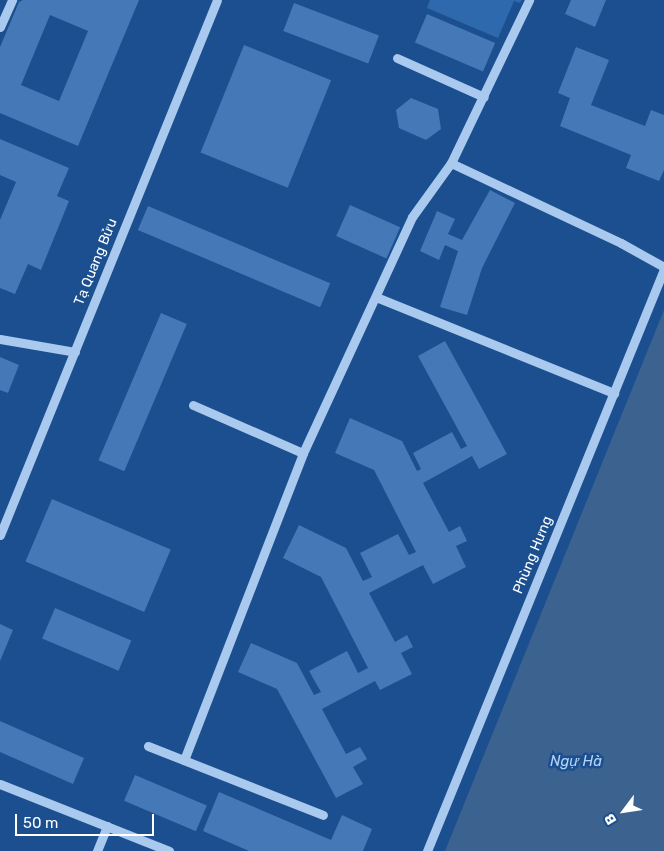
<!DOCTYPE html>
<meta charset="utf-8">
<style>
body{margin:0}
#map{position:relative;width:664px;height:851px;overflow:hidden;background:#1b4f8f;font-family:Rubik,sans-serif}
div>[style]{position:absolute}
.green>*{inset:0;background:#2e69ad}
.water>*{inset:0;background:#3c6290}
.building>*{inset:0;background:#4478b7;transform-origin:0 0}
.minor>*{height:9px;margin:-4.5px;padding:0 4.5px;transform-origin:4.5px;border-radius:4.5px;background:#a9c9ee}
span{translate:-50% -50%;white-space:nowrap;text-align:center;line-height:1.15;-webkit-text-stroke:5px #1b4f8f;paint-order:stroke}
.street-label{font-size:14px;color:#fff}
.water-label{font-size:15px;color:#b5d3f5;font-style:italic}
.north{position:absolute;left:599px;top:786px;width:50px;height:50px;-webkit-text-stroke:4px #1b4f8f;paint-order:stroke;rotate:239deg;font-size:14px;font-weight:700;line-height:20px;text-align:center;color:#fff}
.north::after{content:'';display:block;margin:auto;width:18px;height:22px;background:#fff;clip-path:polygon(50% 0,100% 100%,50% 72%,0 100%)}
.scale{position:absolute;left:15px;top:814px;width:139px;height:22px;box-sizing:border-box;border:2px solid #fff;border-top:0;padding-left:6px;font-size:15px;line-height:18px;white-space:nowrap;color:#fff;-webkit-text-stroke:4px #1b4f8f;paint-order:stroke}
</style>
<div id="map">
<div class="green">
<i style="clip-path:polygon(430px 0,522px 0,520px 3px,514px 1px,498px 38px,427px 8px)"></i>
</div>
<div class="water">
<i style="clip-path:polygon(664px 310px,664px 851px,445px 851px)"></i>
</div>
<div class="building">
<i style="clip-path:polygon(evenodd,23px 0,139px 0,78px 146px,0 113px,0 47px,19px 2px,23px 0,50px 15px,88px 31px,59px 101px,21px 85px,50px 15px)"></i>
<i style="clip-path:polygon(571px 0,606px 0,595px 27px,565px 14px)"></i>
<i style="left:294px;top:3px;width:91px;height:30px;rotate:21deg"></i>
<i style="left:427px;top:14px;width:74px;height:31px;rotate:23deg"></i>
<i style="left:244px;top:45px;width:94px;height:116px;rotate:22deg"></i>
<i style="clip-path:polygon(576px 47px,609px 60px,591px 105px,645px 126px,651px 110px,664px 115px,664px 170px,659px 181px,626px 168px,631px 155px,560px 126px,570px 98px,558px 93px)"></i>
<i style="clip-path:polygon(411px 98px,438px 109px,441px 129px,426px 140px,399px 128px,396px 110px)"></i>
<i style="clip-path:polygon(0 139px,69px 168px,57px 196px,69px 201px,41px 270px,28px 264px,15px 294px,0 288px,0 220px,16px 182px,0 175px)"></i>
<i style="clip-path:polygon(490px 190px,515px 203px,482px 268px,467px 315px,440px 307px,458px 251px,445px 245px,439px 260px,420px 251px,437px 211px,455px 219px,448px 234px,462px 240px)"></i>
<i style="left:350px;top:205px;width:55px;height:34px;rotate:24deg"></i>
<i style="left:148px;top:206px;width:198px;height:26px;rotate:23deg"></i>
<i style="left:161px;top:313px;width:28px;height:160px;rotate:23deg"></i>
<i style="clip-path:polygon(445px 341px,507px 454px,479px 469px,472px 456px,423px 483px,449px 532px,460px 526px,467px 541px,456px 546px,466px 567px,433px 584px,423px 565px,369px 593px,395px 642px,407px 635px,413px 647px,401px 653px,412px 674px,380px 690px,375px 681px,322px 709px,346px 754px,360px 747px,367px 759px,353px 767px,363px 784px,336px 798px,277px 689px,238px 672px,251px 643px,297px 663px,314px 695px,321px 692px,309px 671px,347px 651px,358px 673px,368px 668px,321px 577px,283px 558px,299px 525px,346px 548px,363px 581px,372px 577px,360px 553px,398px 534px,409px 555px,416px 552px,374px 470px,335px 453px,350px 418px,402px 441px,417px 471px,421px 469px,413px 453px,452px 432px,461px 449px,467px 446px,418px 356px)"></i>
<i style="clip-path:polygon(0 357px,19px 365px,8px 393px,0 390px)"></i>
<i style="left:52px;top:499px;width:129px;height:68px;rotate:23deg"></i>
<i style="left:55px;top:608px;width:83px;height:33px;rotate:23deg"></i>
<i style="clip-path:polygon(0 624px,13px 630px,0 661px)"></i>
<i style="clip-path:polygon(0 721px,84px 758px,73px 784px,0 752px)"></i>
<i style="left:135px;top:775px;width:78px;height:28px;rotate:23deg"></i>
<i style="clip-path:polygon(219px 792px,331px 840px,342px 815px,372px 829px,363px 851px,249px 851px,203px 831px)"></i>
</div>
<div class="minor">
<i style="left:0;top:27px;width:30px;rotate:-66deg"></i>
<i style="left:397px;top:58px;width:95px;rotate:24.1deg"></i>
<i style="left:451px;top:163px;width:188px;rotate:25.2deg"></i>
<i style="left:621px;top:243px;width:49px;rotate:29.2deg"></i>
<i style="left:376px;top:297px;width:257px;rotate:22deg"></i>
<i style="left:0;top:339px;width:76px;rotate:9.8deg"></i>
<i style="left:193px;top:405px;width:120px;rotate:23.6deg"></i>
<i style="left:0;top:535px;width:577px;rotate:-67.92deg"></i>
<i style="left:148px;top:746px;width:188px;rotate:21.5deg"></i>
<i style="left:184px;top:760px;width:329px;rotate:-68.8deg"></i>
<i style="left:303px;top:453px;width:260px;rotate:-65.2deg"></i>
<i style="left:412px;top:217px;width:67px;rotate:-54.2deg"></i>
<i style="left:451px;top:163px;width:181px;rotate:-64.4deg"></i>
<i style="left:0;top:784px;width:182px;rotate:21.6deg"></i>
<i style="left:97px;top:851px;width:27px;rotate:-68deg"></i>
<i style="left:427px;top:851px;width:628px;rotate:-67.84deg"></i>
</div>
<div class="street-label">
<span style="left:96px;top:262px;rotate:-68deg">Tạ Quang Bửu</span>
<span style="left:533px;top:555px;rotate:-68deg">Phùng Hưng</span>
</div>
<div class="water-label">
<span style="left:576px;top:762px">Ngự Hà</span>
</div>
<div class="north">B</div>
<div class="scale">50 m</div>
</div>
